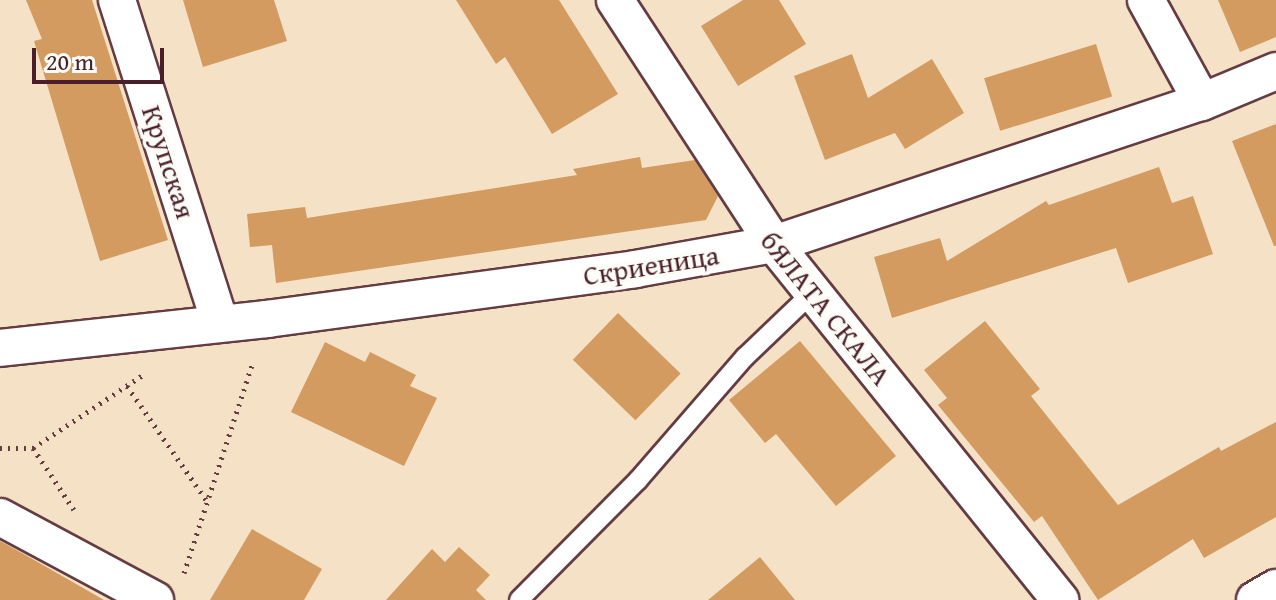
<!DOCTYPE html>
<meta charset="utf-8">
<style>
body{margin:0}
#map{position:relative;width:1276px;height:600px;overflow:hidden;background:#f4e1c6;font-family:"Gentium Book Plus",serif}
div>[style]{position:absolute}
.building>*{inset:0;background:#d39b60;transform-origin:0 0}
.path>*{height:5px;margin-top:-2.5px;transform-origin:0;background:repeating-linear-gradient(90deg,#643c42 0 2px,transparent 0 8px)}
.roads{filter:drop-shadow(2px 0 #643c42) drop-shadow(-2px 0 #643c42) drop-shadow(0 2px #643c42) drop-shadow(0 -2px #643c42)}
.service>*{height:18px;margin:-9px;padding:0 9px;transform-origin:9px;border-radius:9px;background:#fff}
.minor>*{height:36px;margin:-18px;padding:0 18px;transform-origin:18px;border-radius:18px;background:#fff}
span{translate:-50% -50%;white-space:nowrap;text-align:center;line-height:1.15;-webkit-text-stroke:7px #fdfcf7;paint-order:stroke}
.street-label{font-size:28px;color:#4a1f2b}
.scale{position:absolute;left:32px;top:48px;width:132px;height:36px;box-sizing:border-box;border:4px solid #4a1f2b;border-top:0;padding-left:10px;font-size:24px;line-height:28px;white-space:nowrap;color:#4a1f2b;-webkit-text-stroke:6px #fdfcf7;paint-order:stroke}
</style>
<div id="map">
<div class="building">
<i style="clip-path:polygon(26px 0,92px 0,168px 240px,100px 261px,34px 41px,42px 39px)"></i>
<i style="clip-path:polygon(183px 0,274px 0,287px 41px,203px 67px)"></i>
<i style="clip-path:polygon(456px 0,559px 0,618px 94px,552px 134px,505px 57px,496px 64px)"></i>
<i style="clip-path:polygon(743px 0,779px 0,806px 44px,738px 86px,701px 26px)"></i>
<i style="clip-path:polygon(1218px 0,1276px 0,1276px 37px,1240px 52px)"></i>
<i style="left:1096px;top:44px;width:55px;height:117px;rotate:73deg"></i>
<i style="clip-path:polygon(852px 54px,868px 98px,932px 59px,964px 113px,905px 149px,895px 133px,825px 160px,794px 76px)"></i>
<i style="clip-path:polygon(1276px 124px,1276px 246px,1274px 246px,1232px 141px)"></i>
<i style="clip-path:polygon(640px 157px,642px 168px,695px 160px,718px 196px,706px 220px,276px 283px,272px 245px,250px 247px,247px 214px,305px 207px,307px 218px,577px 175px,573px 169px)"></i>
<i style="clip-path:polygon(1159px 167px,1172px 203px,1193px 196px,1213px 254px,1128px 283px,1116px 248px,892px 318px,874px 257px,940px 238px,947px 261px,1046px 201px,1049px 205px)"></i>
<i style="left:618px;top:313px;width:87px;height:65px;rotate:44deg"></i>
<i style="clip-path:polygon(985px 321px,1040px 389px,1031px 396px,1118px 505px,1219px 447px,1221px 451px,1276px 422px,1276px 517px,1204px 558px,1193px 539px,1098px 600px,1042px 516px,1034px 522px,938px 405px,947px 398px,924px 370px)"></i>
<i style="clip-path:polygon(800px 341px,896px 456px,836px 506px,776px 434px,765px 443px,729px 400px)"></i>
<i style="clip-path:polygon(325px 342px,365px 362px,370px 352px,416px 375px,410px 386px,437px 398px,404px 466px,291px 412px)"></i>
<i style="clip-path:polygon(252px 529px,322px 569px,304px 600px,210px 600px)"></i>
<i style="clip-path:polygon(0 541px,22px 553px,104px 600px,0 600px)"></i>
<i style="clip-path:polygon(459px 547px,490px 575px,476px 590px,486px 600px,386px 600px,432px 549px,445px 562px)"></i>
<i style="clip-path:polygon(760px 557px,795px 600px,708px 600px)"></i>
</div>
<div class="path">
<i style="left:127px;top:386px;width:140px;rotate:55.2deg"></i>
<i style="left:0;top:448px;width:33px"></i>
<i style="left:33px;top:448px;width:74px;rotate:56.5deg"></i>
<i style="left:33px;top:448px;width:132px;rotate:-33.6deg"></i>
<i style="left:184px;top:573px;width:222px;rotate:-71.9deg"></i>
</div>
<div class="roads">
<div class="service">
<i style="left:519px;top:600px;width:169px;rotate:-45.2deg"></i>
<i style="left:638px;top:480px;width:163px;rotate:-49deg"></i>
<i style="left:745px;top:357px;width:94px;rotate:-43.7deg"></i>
</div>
<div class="minor">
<i style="left:117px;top:0;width:339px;rotate:72.3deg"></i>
<i style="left:615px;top:0;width:291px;rotate:56.9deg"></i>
<i style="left:774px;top:244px;width:457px;rotate:51.2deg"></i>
<i style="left:1146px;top:0;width:116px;rotate:61.2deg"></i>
<i style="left:0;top:348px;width:269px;rotate:-6.2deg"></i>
<i style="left:267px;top:319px;width:371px;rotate:-7.7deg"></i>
<i style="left:635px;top:269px;width:141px;rotate:-10.2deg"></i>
<i style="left:774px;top:244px;width:451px;rotate:-18.4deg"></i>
<i style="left:1202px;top:102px;width:80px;rotate:-22.7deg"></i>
<i style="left:0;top:517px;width:176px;rotate:28.2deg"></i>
<i style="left:1255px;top:600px;width:24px;rotate:-30deg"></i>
</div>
</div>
<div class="street-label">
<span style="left:169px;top:162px;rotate:72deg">Крупская</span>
<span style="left:651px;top:265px;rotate:-9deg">Скриеница</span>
<span style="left:826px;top:308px;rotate:51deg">бЯЛАТА СКАЛА</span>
</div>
<div class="scale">20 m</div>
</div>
